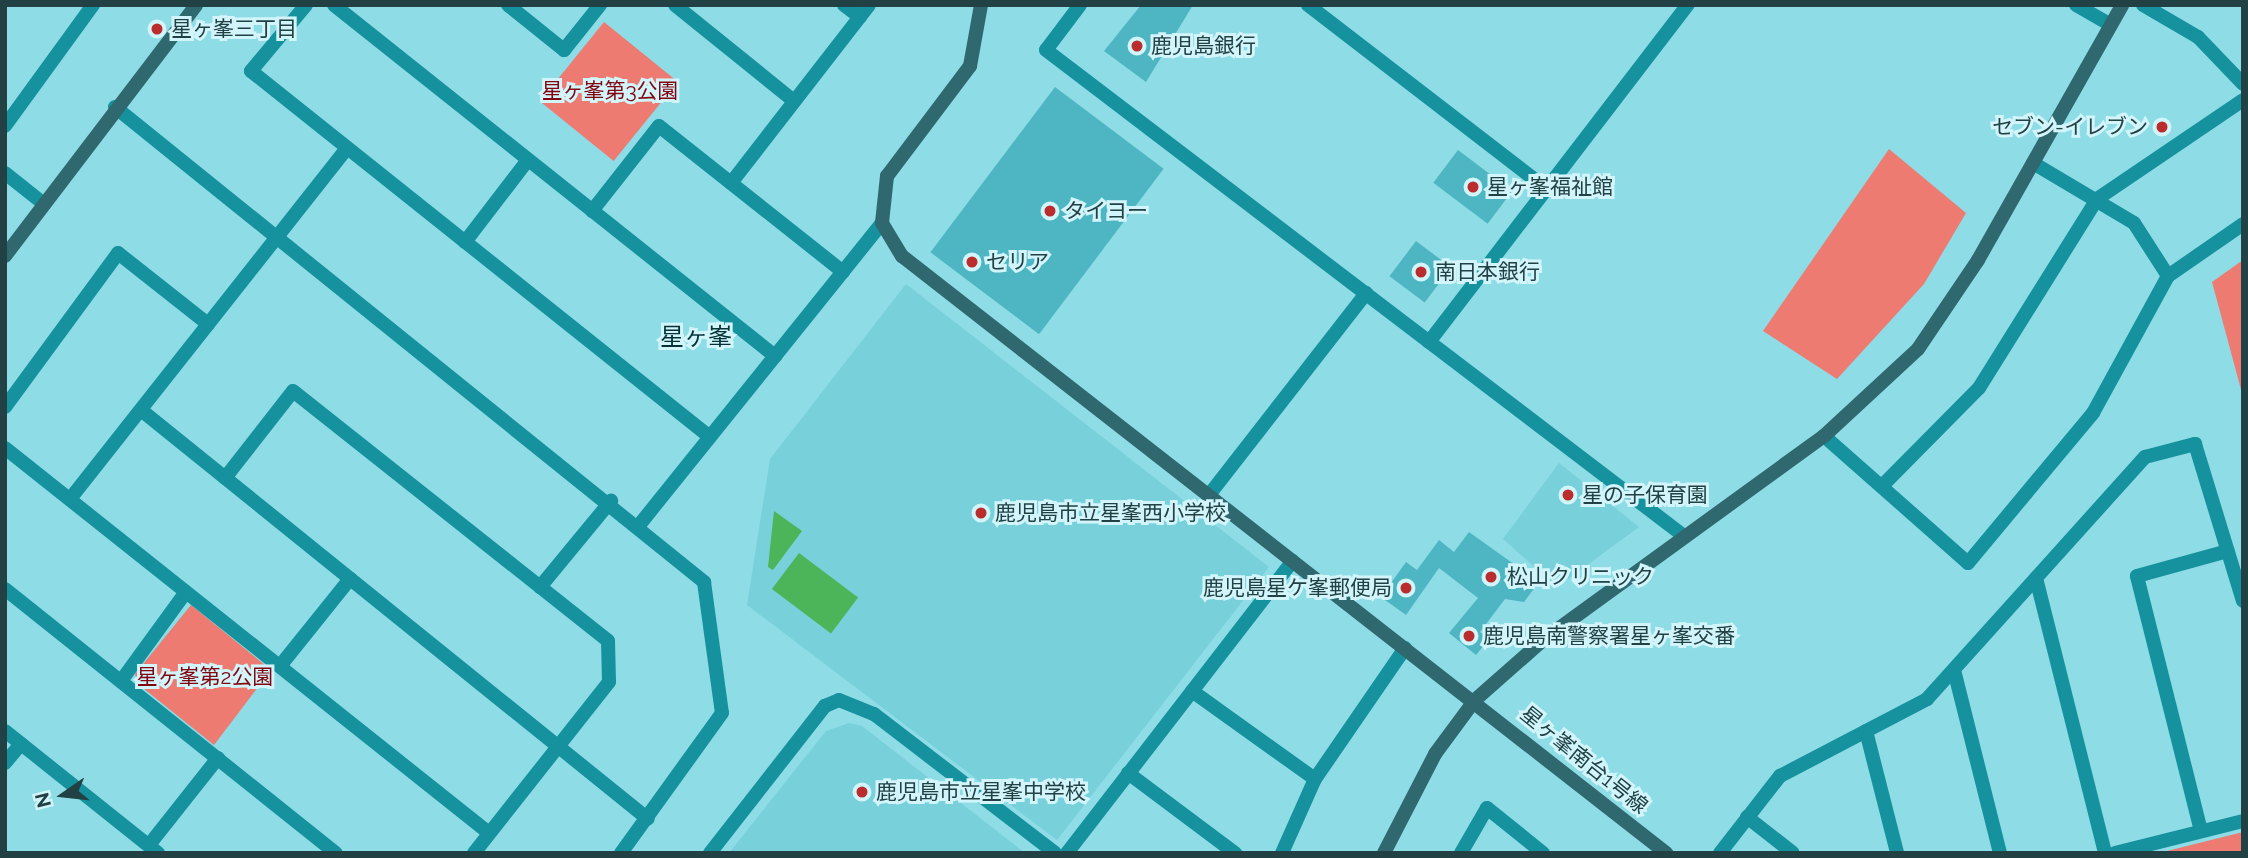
<!DOCTYPE html>
<meta charset="utf-8">
<style>
body{margin:0}
#map{position:relative;width:2248px;height:858px;overflow:hidden;background:#8edce5;font-family:Raleway,"Noto Sans JP",sans-serif}
div>[style]{position:absolute}
.built>*{inset:0;background:#78d0db}
.green>*{inset:0;background:#ee7b72;transform-origin:0 0}
.water>*{inset:0;background:#4cb459;transform-origin:0 0}
.building>*{inset:0;background:#4eb6c2;transform-origin:0 0}
.street>*{height:14px;margin:-7px;padding:0 7px;transform-origin:7px;border-radius:7px;background:#16929f}
.secondary>*{height:14px;margin:-7px;padding:0 7px;transform-origin:7px;border-radius:7px;background:#2f686f}
.dots>*{width:19px;height:19px;translate:-50% -50%;box-sizing:border-box;border:4px solid #d1f5fa;border-radius:50%}
span{translate:-50% -50%;white-space:nowrap;text-align:center;line-height:1.15;-webkit-text-stroke:6px #d1f5fa;paint-order:stroke}
.poi-label{font-size:21px;color:#214145}
.left{translate:0 -50%;text-align:left}
.right{translate:-100% -50%;text-align:right}
.park-label{font-size:21px;color:#830510}
.street-label{font-size:21px;color:#214145}
.quarter-label{font-size:24px;color:#053237}
.frame{position:absolute;inset:0;border:7px solid #214145;pointer-events:none}
.north{position:absolute;left:28px;top:760px;width:70px;height:70px;-webkit-text-stroke:5px #d1f5fa;paint-order:stroke;rotate:256deg;font-size:19px;font-weight:700;line-height:28px;text-align:center;color:#214145}
.north::after{content:'';display:block;margin:auto;width:24px;height:32px;background:#214145;clip-path:polygon(50% 0,100% 100%,50% 72%,0 100%)}
</style>
<div id="map">
<div class="built">
<i style="clip-path:polygon(906px 284px,1269px 567px,1057px 840px,747px 605px,770px 459px)"></i>
<i style="clip-path:polygon(1559px 463px,1639px 527px,1557px 587px,1503px 539px)"></i>
<i style="clip-path:polygon(849px 723px,862px 726px,1025px 853px,729px 853px,826px 731px)"></i>
</div>
<div class="green">
<i style="left:604px;top:22px;width:95px;height:102px;rotate:39deg"></i>
<i style="clip-path:polygon(1889px 149px,1966px 213px,1924px 284px,1837px 379px,1763px 331px)"></i>
<i style="clip-path:polygon(2243px 260px,2243px 397px,2212px 282px)"></i>
<i style="clip-path:polygon(191px 605px,271px 670px,214px 745px,138px 684px,135px 674px)"></i>
<i style="clip-path:polygon(2243px 832px,2243px 853px,2159px 853px)"></i>
</div>
<div class="water">
<i style="clip-path:polygon(774px 511px,802px 531px,773px 570px,768px 567px)"></i>
<i style="left:799px;top:553px;width:74px;height:45px;rotate:37deg"></i>
</div>
<div class="building">
<i style="clip-path:polygon(1141px 5px,1193px 5px,1146px 82px,1104px 51px)"></i>
<i style="left:1055px;top:87px;width:136px;height:207px;rotate:37deg"></i>
<i style="left:1458px;top:150px;width:68px;height:41px;rotate:37deg"></i>
<i style="left:1416px;top:241px;width:44px;height:44px;rotate:37deg"></i>
<i style="clip-path:polygon(1469px 532px,1539px 582px,1524px 602px,1505px 599px,1480px 632px,1489px 639px,1476px 655px,1449px 633px,1478px 598px,1439px 568px,1406px 615px,1381px 597px,1406px 562px,1417px 570px,1439px 540px,1454px 552px)"></i>
</div>
<div class="street">
<i style="left:306px;top:5px;width:86px;rotate:129.8deg"></i>
<i style="left:251px;top:71px;width:587px;rotate:38.57deg"></i>
<i style="left:334px;top:5px;width:564px;rotate:38.52deg"></i>
<i style="left:508px;top:5px;width:72px;rotate:38.8deg"></i>
<i style="left:564px;top:50px;width:58px;rotate:-51.3deg"></i>
<i style="left:675px;top:5px;width:153px;rotate:38.9deg"></i>
<i style="left:844px;top:5px;width:20px;rotate:37deg"></i>
<i style="left:1080px;top:5px;width:56px;rotate:127.1deg"></i>
<i style="left:1046px;top:50px;width:802px;rotate:37.3deg"></i>
<i style="left:1308px;top:5px;width:302px;rotate:37.6deg"></i>
<i style="left:2076px;top:5px;width:40px;rotate:29.7deg"></i>
<i style="left:2143px;top:5px;width:64px;rotate:30.2deg"></i>
<i style="left:2198px;top:37px;width:65px;rotate:46.2deg"></i>
<i style="left:115px;top:107px;width:757px;rotate:38.88deg"></i>
<i style="left:704px;top:582px;width:132px;rotate:82.2deg"></i>
<i style="left:722px;top:713px;width:173px;rotate:125.8deg"></i>
<i style="left:5px;top:126px;width:150px;rotate:-54deg"></i>
<i style="left:2033px;top:163px;width:117px;rotate:30.7deg"></i>
<i style="left:2134px;top:223px;width:63px;rotate:57.3deg"></i>
<i style="left:5px;top:173px;width:50px;rotate:38.5deg"></i>
<i style="left:731px;top:183px;width:225px;rotate:-52.2deg"></i>
<i style="left:592px;top:211px;width:108px;rotate:-51.8deg"></i>
<i style="left:659px;top:126px;width:235px;rotate:38.4deg"></i>
<i style="left:465px;top:242px;width:103px;rotate:-52.5deg"></i>
<i style="left:1429px;top:342px;width:425px;rotate:-52.5deg"></i>
<i style="left:5px;top:407px;width:191px;rotate:-53.7deg"></i>
<i style="left:118px;top:253px;width:115px;rotate:38.3deg"></i>
<i style="left:141px;top:410px;width:651px;rotate:38.89deg"></i>
<i style="left:1824px;top:436px;width:192px;rotate:41.4deg"></i>
<i style="left:1968px;top:563px;width:195px;rotate:-50.2deg"></i>
<i style="left:2093px;top:413px;width:156px;rotate:-61.3deg"></i>
<i style="left:2168px;top:276px;width:91px;rotate:-34.7deg"></i>
<i style="left:5px;top:448px;width:618px;rotate:38.5deg"></i>
<i style="left:225px;top:478px;width:110px;rotate:-52deg"></i>
<i style="left:293px;top:391px;width:402px;rotate:38.4deg"></i>
<i style="left:608px;top:641px;width:41px;rotate:88.6deg"></i>
<i style="left:609px;top:682px;width:218px;rotate:128.3deg"></i>
<i style="left:1882px;top:486px;width:138px;rotate:-45.3deg"></i>
<i style="left:1979px;top:388px;width:223px;rotate:-58deg"></i>
<i style="left:2097px;top:199px;width:176px;rotate:-34.1deg"></i>
<i style="left:1209px;top:495px;width:256px;rotate:-52.1deg"></i>
<i style="left:70px;top:499px;width:447px;rotate:-51.7deg"></i>
<i style="left:640px;top:524px;width:386px;rotate:-51.2deg"></i>
<i style="left:2036px;top:578px;width:284px;rotate:75.9deg"></i>
<i style="left:540px;top:587px;width:112px;rotate:-50.5deg"></i>
<i style="left:5px;top:589px;width:423px;rotate:38.6deg"></i>
<i style="left:280px;top:666px;width:112px;rotate:-51.2deg"></i>
<i style="left:1954px;top:670px;width:189px;rotate:75.9deg"></i>
<i style="left:121px;top:681px;width:110px;rotate:-53.9deg"></i>
<i style="left:1192px;top:691px;width:151px;rotate:35.6deg"></i>
<i style="left:5px;top:731px;width:196px;rotate:38.6deg"></i>
<i style="left:1866px;top:731px;width:126px;rotate:75.7deg"></i>
<i style="left:5px;top:763px;width:25px;rotate:-50deg"></i>
<i style="left:1128px;top:773px;width:134px;rotate:36.8deg"></i>
<i style="left:1747px;top:817px;width:58px;rotate:38deg"></i>
<i style="left:2201px;top:831px;width:263px;rotate:-104.1deg"></i>
<i style="left:2137px;top:576px;width:94px;rotate:-15.4deg"></i>
<i style="left:149px;top:845px;width:111px;rotate:-51.6deg"></i>
<i style="left:710px;top:853px;width:187px;rotate:-52deg"></i>
<i style="left:825px;top:706px;width:15px;rotate:-23deg"></i>
<i style="left:839px;top:700px;width:38px;rotate:22deg"></i>
<i style="left:874px;top:714px;width:228px;rotate:37.5deg"></i>
<i style="left:1067px;top:853px;width:369px;rotate:-52.3deg"></i>
<i style="left:1282px;top:853px;width:81px;rotate:-66deg"></i>
<i style="left:1315px;top:779px;width:159px;rotate:-55.5deg"></i>
<i style="left:1461px;top:853px;width:52px;rotate:-60deg"></i>
<i style="left:1487px;top:808px;width:72px;rotate:38.8deg"></i>
<i style="left:1720px;top:853px;width:98px;rotate:-52.1deg"></i>
<i style="left:1780px;top:776px;width:166px;rotate:-27.6deg"></i>
<i style="left:1927px;top:699px;width:326px;rotate:-48deg"></i>
<i style="left:2145px;top:457px;width:52px;rotate:-14.6deg"></i>
<i style="left:2195px;top:444px;width:164px;rotate:73deg"></i>
<i style="left:2115px;top:853px;width:132px;rotate:-14deg"></i>
</div>
<div class="secondary">
<i style="left:981px;top:5px;width:62px;rotate:100.2deg"></i>
<i style="left:970px;top:66px;width:138px;rotate:127deg"></i>
<i style="left:887px;top:176px;width:47px;rotate:96.1deg"></i>
<i style="left:882px;top:223px;width:39px;rotate:59deg"></i>
<i style="left:902px;top:256px;width:970px;rotate:38deg"></i>
<i style="left:5px;top:256px;width:315px;rotate:-52.7deg"></i>
<i style="left:1384px;top:853px;width:111px;rotate:-62.7deg"></i>
<i style="left:1435px;top:754px;width:67px;rotate:-53.5deg"></i>
<i style="left:1475px;top:700px;width:91px;rotate:-41.4deg"></i>
<i style="left:1543px;top:640px;width:347px;rotate:-36deg"></i>
<i style="left:1824px;top:436px;width:128px;rotate:-42.8deg"></i>
<i style="left:1918px;top:349px;width:107px;rotate:-56deg"></i>
<i style="left:1978px;top:260px;width:293px;rotate:-60.5deg"></i>
</div>
<div class="dots">
<i style="left:157px;top:29px;background:#bb2c2c"></i>
<i style="left:1137px;top:46px;background:#bb2c2c"></i>
<i style="left:2162px;top:127px;background:#bb2c2c"></i>
<i style="left:1473px;top:187px;background:#bb2c2c"></i>
<i style="left:1050px;top:211px;background:#bb2c2c"></i>
<i style="left:972px;top:262px;background:#bb2c2c"></i>
<i style="left:1421px;top:272px;background:#bb2c2c"></i>
<i style="left:1568px;top:495px;background:#bb2c2c"></i>
<i style="left:981px;top:513px;background:#bb2c2c"></i>
<i style="left:1491px;top:577px;background:#bb2c2c"></i>
<i style="left:1406px;top:588px;background:#bb2c2c"></i>
<i style="left:1469px;top:636px;background:#bb2c2c"></i>
<i style="left:862px;top:792px;background:#bb2c2c"></i>
</div>
<div class="poi-label">
<span class="left" style="left:171px;top:29px">星ヶ峯三丁目</span>
<span class="left" style="left:1151px;top:46px">鹿児島銀行</span>
<span class="right" style="left:2148px;top:127px">セブン-イレブン</span>
<span class="left" style="left:1487px;top:187px">星ヶ峯福祉館</span>
<span class="left" style="left:1064px;top:211px">タイヨー</span>
<span class="left" style="left:986px;top:262px">セリア</span>
<span class="left" style="left:1435px;top:272px">南日本銀行</span>
<span class="left" style="left:1582px;top:495px">星の子保育園</span>
<span class="left" style="left:995px;top:513px">鹿児島市立星峯西小学校</span>
<span class="left" style="left:1507px;top:577px">松山クリニック</span>
<span class="right" style="left:1392px;top:588px">鹿児島星ケ峯郵便局</span>
<span class="left" style="left:1483px;top:636px">鹿児島南警察署星ヶ峯交番</span>
<span class="left" style="left:876px;top:792px">鹿児島市立星峯中学校</span>
</div>
<div class="park-label">
<span style="left:610px;top:91px">星ヶ峯第3公園</span>
<span style="left:205px;top:677px">星ヶ峯第2公園</span>
</div>
<div class="street-label">
<span style="left:1584px;top:760px;rotate:39deg">星ヶ峯南台1号線</span>
</div>
<div class="quarter-label">
<span style="left:696px;top:337px">星ヶ峯</span>
</div>
<div class="frame"></div>
<div class="north">N</div>
</div>
